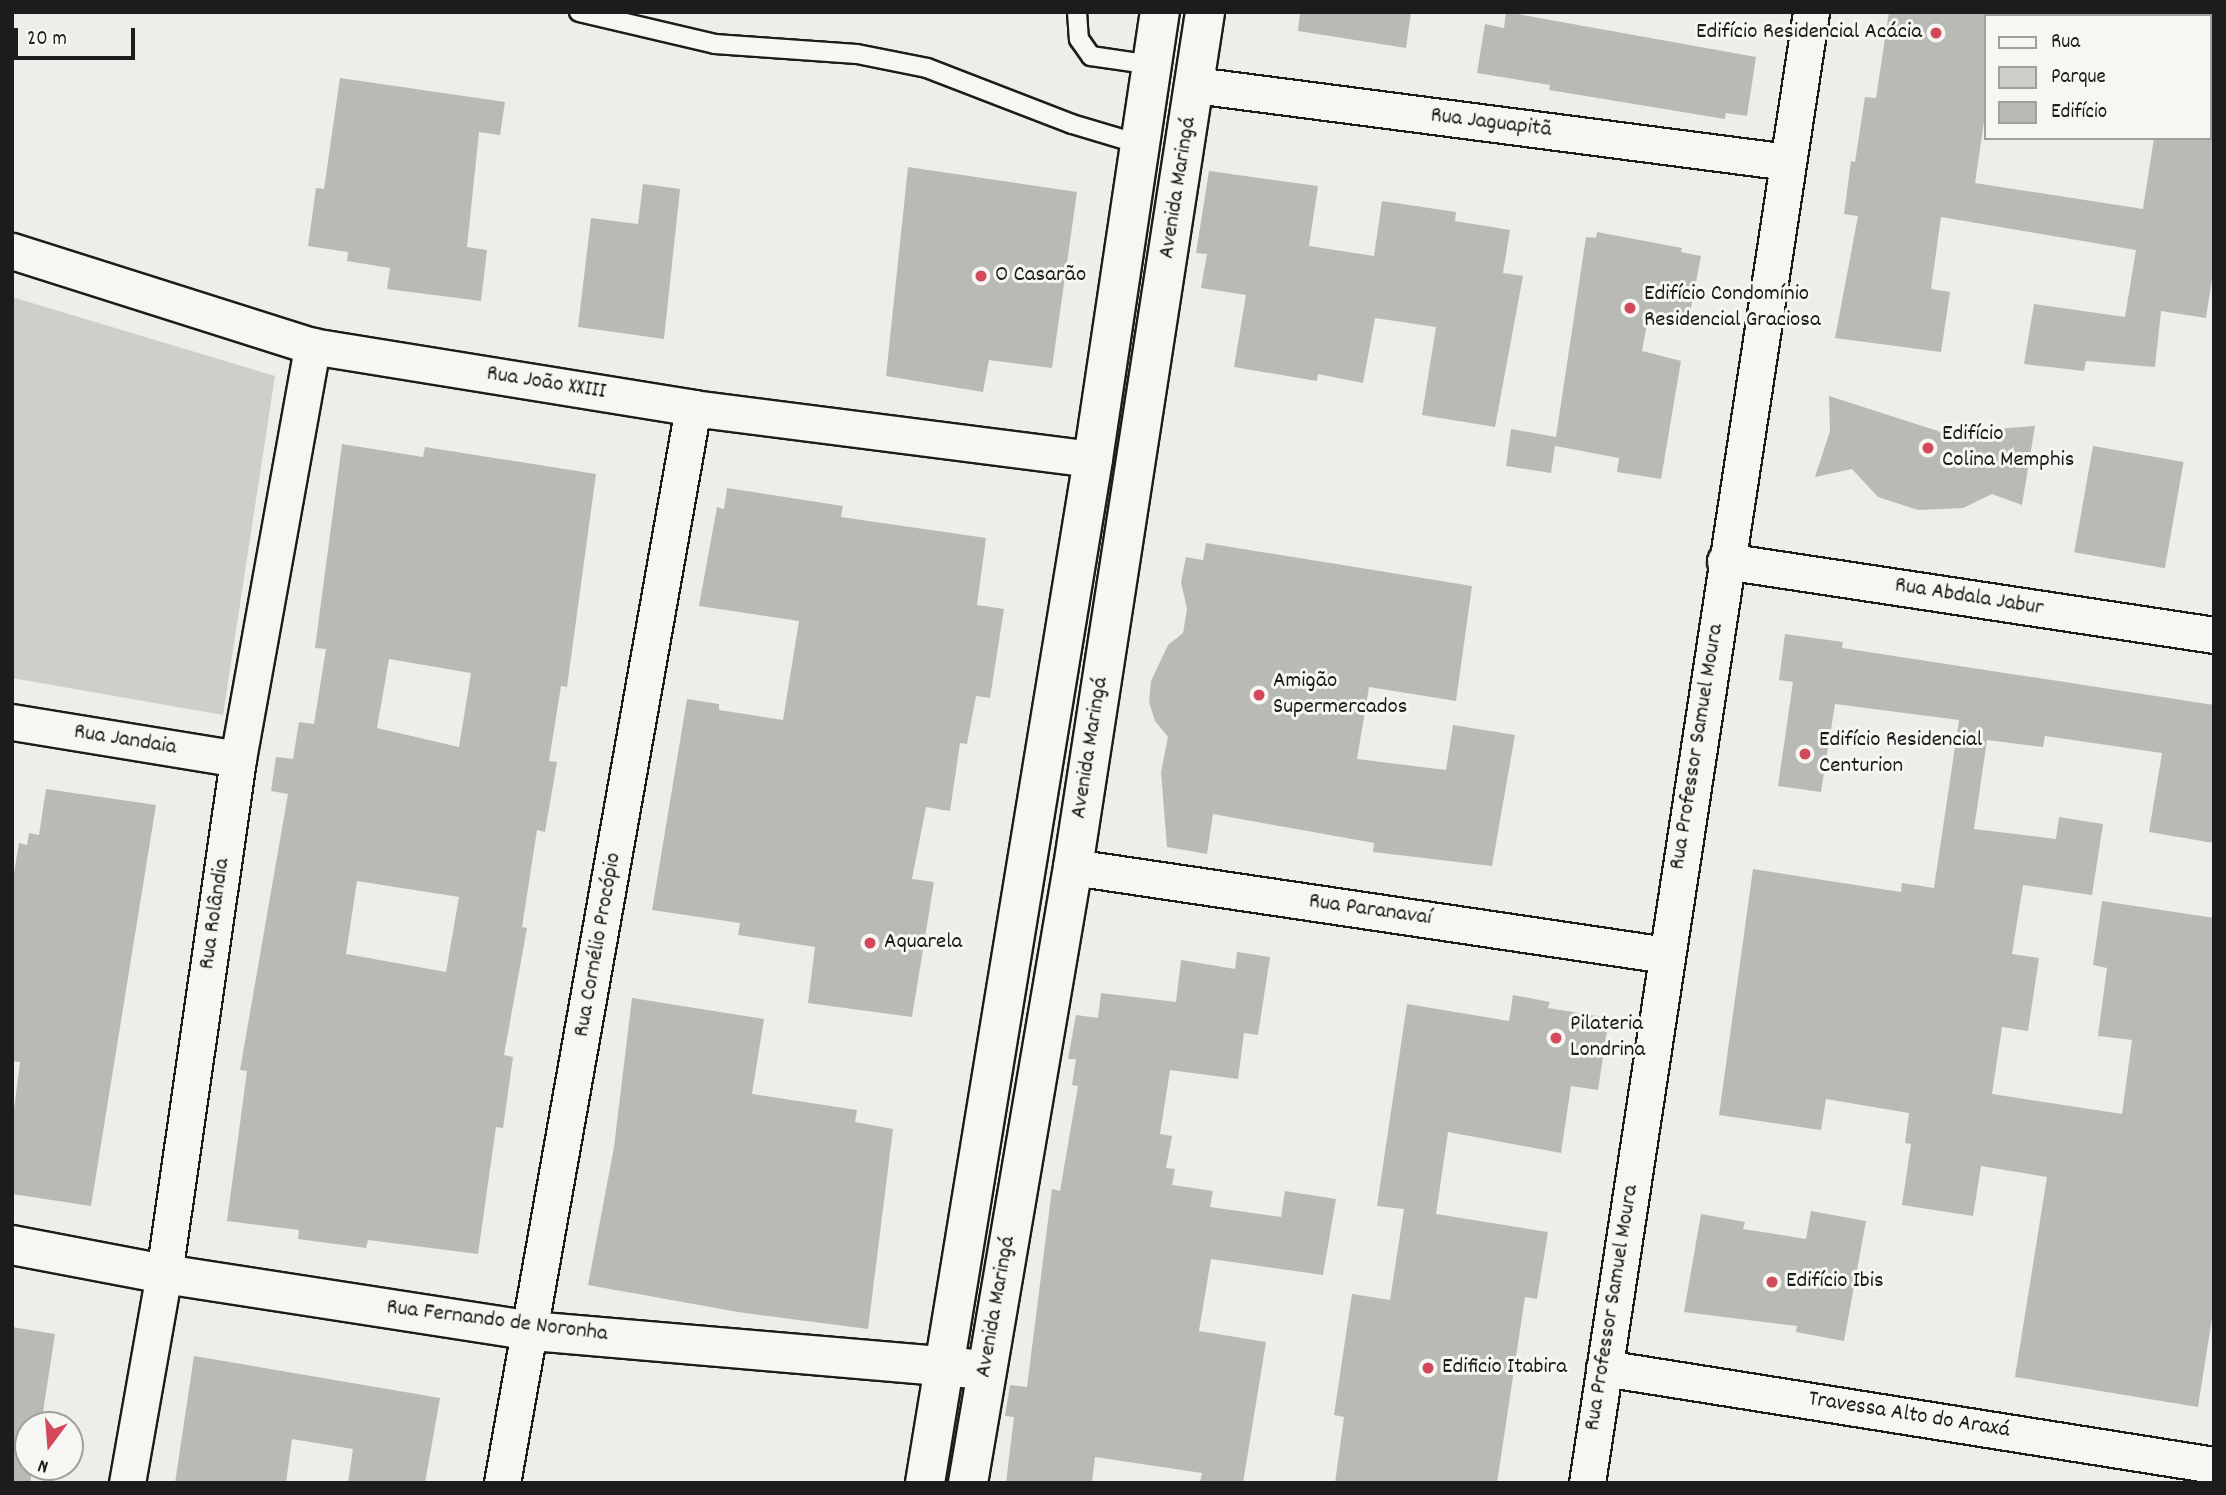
<!DOCTYPE html>
<meta charset="utf-8">
<style>
body{margin:0}
#map{position:relative;width:2226px;height:1495px;overflow:hidden;background:#edede9;font-family:Dekko,sans-serif}
div>[style]{position:absolute}
.green>*{inset:0;background:#cececb}
.building>*{inset:0;background:#b9b9b6;transform-origin:0 0}
.roads{filter:drop-shadow(2px 0 #1c1c1c) drop-shadow(-2px 0 #1c1c1c) drop-shadow(0 2px #1c1c1c) drop-shadow(0 -2px #1c1c1c)}
.lane>*{height:18px;margin:-9px;padding:0 9px;transform-origin:9px;border-radius:9px;background:#f6f6f2}
.street>*{height:35px;margin:-17.5px;padding:0 17.5px;transform-origin:17.5px;border-radius:17.5px;background:#f6f6f2}
.secondary>*{height:38px;margin:-19px;padding:0 19px;transform-origin:19px;border-radius:19px;background:#f6f6f2}
.dots>*{width:19px;height:19px;translate:-50% -50%;box-sizing:border-box;border:4px solid #f6f6f2;border-radius:50%}
span{translate:-50% -50%;white-space:nowrap;text-align:center;line-height:1.15;-webkit-text-stroke:6px #f6f6f2;paint-order:stroke}
.poi-label{font-size:23px;color:#1c1c1c}
.right{translate:-100% -50%;text-align:right}
.left{translate:0 -50%;text-align:left}
.street-label{font-size:23px;color:#1c1c1c}
.frame{position:absolute;inset:0;border:14px solid #1c1c1c;pointer-events:none}
.legend{position:absolute;left:1984px;top:14px;width:228px;height:126px;box-sizing:border-box;background:#f6f6f2;border:2px solid #9f9f9c;margin:0;padding:9px 12px;list-style:none;font-size:21px;color:#1c1c1c}
.legend li{display:flex;align-items:center;gap:14px;height:35px}
.legend b{width:35px;border:2px solid #9f9f9c}
.north{position:absolute;left:14px;top:1411px;width:70px;height:70px;box-sizing:border-box;background:#f6f6f2;border:2px solid #9f9f9c;border-radius:50%;rotate:196deg;font-size:19px;font-weight:700;line-height:28px;text-align:center;color:#1c1c1c}
.north::after{content:'';display:block;margin:auto;width:24px;height:32px;background:#d1495b;clip-path:polygon(50% 0,100% 100%,50% 72%,0 100%)}
.scale{position:absolute;left:14px;top:28px;width:121px;height:32px;box-sizing:border-box;border:4px solid #1c1c1c;border-top:0;padding-left:9px;font-size:21px;line-height:24px;white-space:nowrap;color:#1c1c1c;-webkit-text-stroke:5px #f6f6f2;paint-order:stroke}
</style>
<div id="map">
<div class="green">
<i style="clip-path:polygon(12px 297px,275px 376px,223px 715px,12px 678px)"></i>
</div>
<div class="building">
<i style="clip-path:polygon(1300px 12px,1411px 12px,1406px 48px,1298px 31px)"></i>
<i style="clip-path:polygon(1506px 12px,1756px 57px,1747px 116px,1726px 113px,1725px 119px,1549px 90px,1550px 85px,1477px 73px,1485px 24px,1504px 28px)"></i>
<i style="clip-path:polygon(1889px 12px,1986px 12px,1986px 108px,1975px 183px,2143px 209px,2154px 138px,2214px 138px,2214px 266px,2206px 318px,2161px 311px,2155px 367px,2086px 361px,2084px 371px,2024px 364px,2034px 304px,2125px 317px,2136px 250px,1941px 217px,1931px 289px,1950px 292px,1941px 352px,1835px 338px,1858px 216px,1844px 214px,1851px 161px,1855px 162px,1865px 97px,1876px 98px)"></i>
<i style="clip-path:polygon(340px 78px,505px 102px,500px 135px,479px 132px,467px 247px,487px 250px,481px 301px,387px 289px,390px 268px,347px 261px,348px 252px,308px 246px,316px 188px,324px 189px)"></i>
<i style="clip-path:polygon(908px 167px,1077px 192px,1052px 368px,989px 360px,983px 392px,886px 376px)"></i>
<i style="clip-path:polygon(1209px 171px,1318px 186px,1309px 246px,1374px 256px,1382px 201px,1456px 212px,1455px 221px,1510px 230px,1503px 273px,1523px 276px,1495px 427px,1422px 415px,1436px 327px,1375px 318px,1363px 383px,1318px 374px,1317px 381px,1234px 367px,1246px 295px,1201px 288px,1207px 254px,1196px 253px)"></i>
<i style="clip-path:polygon(643px 184px,680px 189px,664px 339px,578px 327px,591px 218px,638px 224px)"></i>
<i style="clip-path:polygon(1597px 232px,1682px 248px,1681px 252px,1701px 256px,1689px 318px,1649px 313px,1642px 351px,1681px 361px,1661px 479px,1617px 472px,1619px 458px,1555px 446px,1551px 473px,1506px 466px,1511px 429px,1556px 437px,1586px 237px,1596px 238px)"></i>
<i style="clip-path:polygon(1829px 396px,1944px 433px,2035px 426px,2022px 505px,1992px 494px,1963px 508px,1918px 510px,1878px 497px,1852px 469px,1815px 477px,1830px 431px)"></i>
<i style="clip-path:polygon(evenodd,342px 444px,423px 457px,425px 447px,596px 474px,567px 687px,561px 686px,549px 761px,557px 762px,545px 832px,537px 830px,522px 927px,527px 928px,504px 1055px,513px 1057px,503px 1128px,496px 1127px,478px 1254px,368px 1240px,366px 1248px,298px 1239px,299px 1230px,227px 1221px,247px 1071px,240px 1070px,288px 794px,271px 791px,276px 757px,293px 759px,299px 722px,314px 724px,326px 649px,315px 648px,342px 444px,389px 659px,471px 673px,459px 747px,377px 728px,389px 659px,342px 444px,357px 881px,459px 897px,446px 972px,346px 954px,357px 881px)"></i>
<i style="left:2093px;top:446px;width:92px;height:108px;rotate:10deg"></i>
<i style="clip-path:polygon(727px 488px,843px 506px,841px 517px,986px 538px,977px 605px,1004px 609px,990px 698px,976px 696px,967px 744px,960px 743px,950px 811px,926px 807px,912px 879px,934px 882px,912px 1017px,808px 1003px,815px 947px,738px 935px,740px 923px,652px 910px,687px 699px,719px 704px,719px 710px,783px 720px,799px 621px,699px 606px,717px 507px,724px 509px)"></i>
<i style="clip-path:polygon(1206px 543px,1472px 586px,1456px 701px,1369px 687px,1357px 759px,1446px 770px,1453px 725px,1515px 735px,1492px 866px,1373px 852px,1374px 843px,1213px 814px,1207px 854px,1167px 847px,1161px 772px,1168px 737px,1155px 721px,1149px 702px,1151px 681px,1168px 645px,1183px 633px,1187px 609px,1181px 582px,1186px 557px,1203px 560px)"></i>
<i style="clip-path:polygon(1785px 634px,1843px 642px,1842px 648px,2214px 705px,2214px 843px,2149px 832px,2162px 753px,2045px 736px,2043px 747px,1987px 740px,1974px 829px,2056px 839px,2059px 817px,2103px 824px,2092px 895px,2023px 885px,2012px 954px,2039px 958px,2028px 1031px,2002px 1027px,1992px 1094px,2122px 1114px,2132px 1040px,2098px 1036px,2107px 968px,2093px 965px,2102px 901px,2214px 918px,2214px 1306px,2198px 1407px,2015px 1377px,2047px 1177px,1981px 1166px,1973px 1216px,1902px 1205px,1911px 1144px,1905px 1143px,1909px 1113px,1826px 1099px,1821px 1130px,1719px 1115px,1753px 869px,1901px 892px,1902px 883px,1934px 888px,1959px 720px,1835px 704px,1821px 792px,1778px 786px,1793px 682px,1779px 680px)"></i>
<i style="clip-path:polygon(46px 789px,156px 805px,91px 1206px,12px 1194px,12px 1125px,20px 1062px,12px 1061px,12px 885px,19px 843px,27px 845px,29px 833px,39px 835px)"></i>
<i style="clip-path:polygon(1237px 952px,1270px 957px,1258px 1035px,1244px 1033px,1238px 1079px,1170px 1070px,1160px 1134px,1172px 1136px,1166px 1168px,1175px 1169px,1172px 1185px,1213px 1191px,1210px 1207px,1281px 1217px,1285px 1191px,1336px 1199px,1323px 1275px,1211px 1259px,1199px 1331px,1266px 1342px,1243px 1483px,1200px 1483px,1202px 1473px,1095px 1457px,1092px 1483px,1006px 1483px,1014px 1417px,1005px 1416px,1010px 1385px,1027px 1387px,1052px 1189px,1060px 1191px,1078px 1086px,1072px 1085px,1076px 1059px,1068px 1059px,1076px 1015px,1098px 1018px,1101px 993px,1176px 1002px,1181px 960px,1235px 969px)"></i>
<i style="clip-path:polygon(1513px 995px,1550px 1002px,1548px 1008px,1609px 1018px,1598px 1090px,1571px 1086px,1561px 1153px,1448px 1132px,1436px 1214px,1548px 1232px,1537px 1299px,1525px 1297px,1497px 1483px,1335px 1483px,1344px 1417px,1334px 1415px,1352px 1294px,1390px 1300px,1404px 1209px,1377px 1206px,1407px 1004px,1509px 1021px)"></i>
<i style="clip-path:polygon(632px 998px,764px 1019px,752px 1094px,857px 1110px,855px 1122px,893px 1129px,868px 1329px,738px 1312px,588px 1285px,614px 1147px)"></i>
<i style="clip-path:polygon(1811px 1211px,1866px 1221px,1844px 1341px,1796px 1332px,1797px 1326px,1684px 1312px,1701px 1214px,1745px 1222px,1743px 1229px,1806px 1239px)"></i>
<i style="clip-path:polygon(12px 1327px,55px 1334px,41px 1425px,28px 1425px,31px 1483px,12px 1483px)"></i>
<i style="clip-path:polygon(194px 1356px,440px 1398px,425px 1483px,348px 1483px,353px 1449px,292px 1439px,286px 1483px,175px 1483px)"></i>
</div>
<div class="roads">
<div class="lane">
<i style="left:579px;top:12px;width:140px;rotate:13.2deg"></i>
<i style="left:715px;top:44px;width:142px;rotate:4deg"></i>
<i style="left:857px;top:54px;width:71px;rotate:11.3deg"></i>
<i style="left:927px;top:68px;width:155px;rotate:21.1deg"></i>
<i style="left:1072px;top:124px;width:73px;rotate:16.7deg"></i>
<i style="left:1077px;top:12px;width:27px;rotate:86deg"></i>
<i style="left:1079px;top:39px;width:21px;rotate:55deg"></i>
<i style="left:1091px;top:56px;width:63px;rotate:8.3deg"></i>
</div>
<div class="street">
<i style="left:1195px;top:85px;width:598px;rotate:7.4deg"></i>
<i style="left:12px;top:251px;width:315px;rotate:17.6deg"></i>
<i style="left:312px;top:346px;width:386px;rotate:9.2deg"></i>
<i style="left:693px;top:408px;width:403px;rotate:7.3deg"></i>
<i style="left:1725px;top:561px;width:495px;rotate:8.6deg"></i>
<i style="left:12px;top:722px;width:229px;rotate:9.3deg"></i>
<i style="left:1073px;top:867px;width:599px;rotate:8.44deg"></i>
<i style="left:1604px;top:1368px;width:618px;rotate:9.04deg"></i>
<i style="left:127px;top:1483px;width:212px;rotate:-80deg"></i>
<i style="left:164px;top:1274px;width:520px;rotate:-81.82deg"></i>
<i style="left:238px;top:759px;width:420px;rotate:-79.8deg"></i>
<i style="left:502px;top:1483px;width:1092px;rotate:-79.93deg"></i>
<i style="left:1587px;top:1483px;width:1488px;rotate:-81.34deg"></i>
</div>
<div class="secondary">
<i style="left:12px;top:1245px;width:155px;rotate:10.8deg"></i>
<i style="left:164px;top:1274px;width:372px;rotate:8.8deg"></i>
<i style="left:532px;top:1331px;width:437px;rotate:4.9deg"></i>
<i style="left:925px;top:1483px;width:1038px;rotate:-80.68deg"></i>
<i style="left:1093px;top:459px;width:452px;rotate:-81.5deg"></i>
<i style="left:968px;top:1483px;width:625px;rotate:-80.33deg"></i>
<i style="left:1073px;top:867px;width:865px;rotate:-81.22deg"></i>
</div>
</div>
<div class="dots">
<i style="left:1936px;top:33px;background:#d1495b"></i>
<i style="left:981px;top:276px;background:#d1495b"></i>
<i style="left:1630px;top:308px;background:#d1495b"></i>
<i style="left:1928px;top:448px;background:#d1495b"></i>
<i style="left:1259px;top:695px;background:#d1495b"></i>
<i style="left:1805px;top:754px;background:#d1495b"></i>
<i style="left:870px;top:943px;background:#d1495b"></i>
<i style="left:1556px;top:1038px;background:#d1495b"></i>
<i style="left:1772px;top:1282px;background:#d1495b"></i>
<i style="left:1428px;top:1368px;background:#d1495b"></i>
</div>
<div class="poi-label">
<span class="right" style="left:1922px;top:33px">Edifício Residencial Acácia</span>
<span class="left" style="left:995px;top:276px">O Casarão</span>
<span class="left" style="left:1644px;top:308px">Edifício Condomínio<br>Residencial Graciosa</span>
<span class="left" style="left:1942px;top:448px">Edifício<br>Colina Memphis</span>
<span class="left" style="left:1273px;top:695px">Amigão<br>Supermercados</span>
<span class="left" style="left:1819px;top:754px">Edifício Residencial<br>Centurion</span>
<span class="left" style="left:884px;top:943px">Aquarela</span>
<span class="left" style="left:1570px;top:1038px">Pilateria<br>Londrina</span>
<span class="left" style="left:1786px;top:1282px">Edifício Ibis</span>
<span class="left" style="left:1442px;top:1368px">Edificio Itabira</span>
</div>
<div class="street-label">
<span style="left:1491px;top:124px;rotate:7deg">Rua Jaguapitã</span>
<span style="left:1179px;top:188px;rotate:-81deg">Avenida Maringá</span>
<span style="left:546px;top:384px;rotate:9deg">Rua João XXIII</span>
<span style="left:1969px;top:598px;rotate:9deg">Rua Abdala Jabur</span>
<span style="left:125px;top:741px;rotate:9deg">Rua Jandaia</span>
<span style="left:1698px;top:747px;rotate:-81deg">Rua Professor Samuel Moura</span>
<span style="left:1091px;top:748px;rotate:-81deg">Avenida Maringá</span>
<span style="left:1370px;top:911px;rotate:8deg">Rua Paranavaí</span>
<span style="left:216px;top:914px;rotate:-82deg">Rua Rolândia</span>
<span style="left:599px;top:945px;rotate:-80deg">Rua Cornélio Procópio</span>
<span style="left:997px;top:1307px;rotate:-80deg">Avenida Maringá</span>
<span style="left:1613px;top:1308px;rotate:-81deg">Rua Professor Samuel Moura</span>
<span style="left:497px;top:1322px;rotate:7deg">Rua Fernando de Noronha</span>
<span style="left:1909px;top:1416px;rotate:9deg">Travessa Alto do Araxá</span>
</div>
<div class="frame"></div>
<ul class="legend">
<li><b style="height:9px;background:#f6f6f2"></b>Rua</li>
<li><b style="height:19px;background:#cececb"></b>Parque</li>
<li><b style="height:19px;background:#b9b9b6"></b>Edifício</li>
</ul>
<div class="north">N</div>
<div class="scale">20 m</div>
</div>
